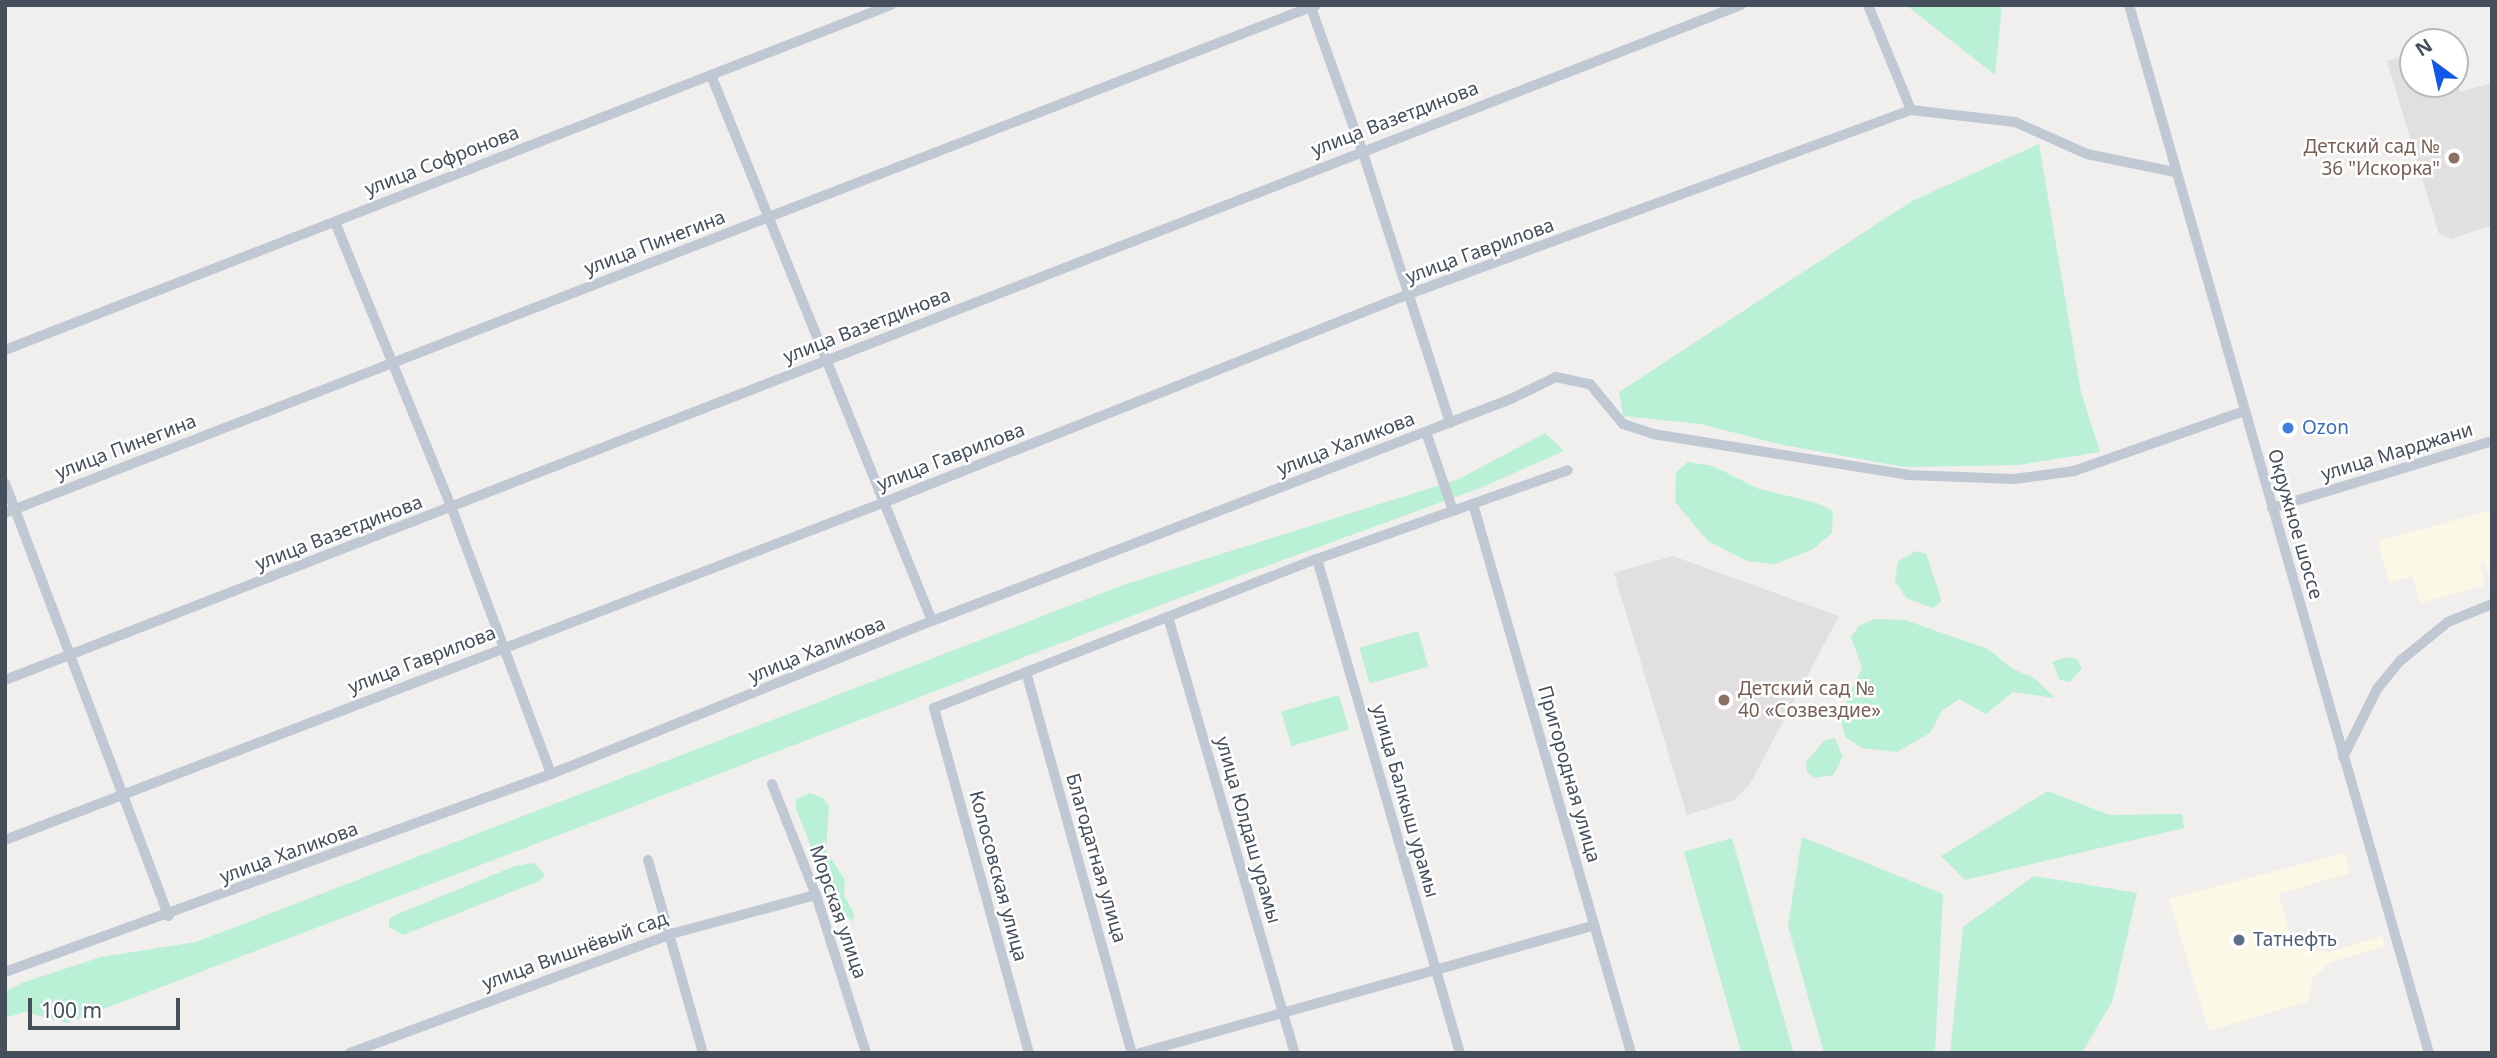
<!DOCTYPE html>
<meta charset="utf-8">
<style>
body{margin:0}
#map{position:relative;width:2497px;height:1058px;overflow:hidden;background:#f1eeee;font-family:"Noto Sans",sans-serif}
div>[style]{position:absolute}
.commercial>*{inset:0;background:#fcf8e6}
.education>*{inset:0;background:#e2dfe0}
.green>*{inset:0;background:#baf0d5;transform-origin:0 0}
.minor>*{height:10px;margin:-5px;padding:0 5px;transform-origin:5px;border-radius:5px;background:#c0c8d4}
.dots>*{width:19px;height:19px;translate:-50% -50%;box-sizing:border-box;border:4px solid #fff;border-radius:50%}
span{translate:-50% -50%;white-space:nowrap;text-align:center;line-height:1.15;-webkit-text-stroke:5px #fff;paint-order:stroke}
.street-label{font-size:19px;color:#454f5c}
.education-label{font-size:19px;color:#785e54}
.right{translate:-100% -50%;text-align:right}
.left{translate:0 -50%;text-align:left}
.shop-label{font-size:19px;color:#366cbe}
.service-label{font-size:19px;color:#4e5e75}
.frame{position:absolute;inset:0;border:7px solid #454f5c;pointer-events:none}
.north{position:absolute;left:2399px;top:28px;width:70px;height:70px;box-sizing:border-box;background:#fff;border:2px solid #b5b9be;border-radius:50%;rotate:327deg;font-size:19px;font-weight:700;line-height:28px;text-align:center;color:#454f5c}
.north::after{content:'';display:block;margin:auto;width:24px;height:32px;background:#1258e6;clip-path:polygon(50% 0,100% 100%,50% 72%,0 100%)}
.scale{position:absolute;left:28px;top:998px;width:152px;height:32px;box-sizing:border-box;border:4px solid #454f5c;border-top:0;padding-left:9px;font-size:21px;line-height:24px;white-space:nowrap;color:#454f5c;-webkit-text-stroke:5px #fff;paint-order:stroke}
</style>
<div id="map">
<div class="commercial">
<i style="clip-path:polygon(2492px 510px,2492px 585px,2485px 562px,2480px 564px,2485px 585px,2420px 603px,2412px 576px,2389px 583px,2378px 541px)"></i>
<i style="clip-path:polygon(2344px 853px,2350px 873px,2278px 894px,2290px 933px,2301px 944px,2327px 953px,2382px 936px,2386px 946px,2331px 962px,2312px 978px,2309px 1001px,2209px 1031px,2169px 899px)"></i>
</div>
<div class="education">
<i style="clip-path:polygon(2413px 53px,2413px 84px,2455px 84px,2455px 75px,2460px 92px,2492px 83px,2492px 225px,2451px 239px,2439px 234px,2387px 61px)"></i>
<i style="clip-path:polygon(1673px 556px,1839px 616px,1750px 784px,1734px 800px,1687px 815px,1614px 573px)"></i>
</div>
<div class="green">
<i style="clip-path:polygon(1906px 5px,2002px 5px,1995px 75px)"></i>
<i style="clip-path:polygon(2039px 144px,2081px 392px,2100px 452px,2018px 465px,1904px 467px,1778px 444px,1701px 424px,1623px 416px,1619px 392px,1912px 201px)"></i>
<i style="clip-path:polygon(1545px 433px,1564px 451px,1480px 488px,1171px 601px,67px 1023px,25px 1012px,8px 1017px,5px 1023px,5px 992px,22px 983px,101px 957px,196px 942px,1123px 585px,1459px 479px)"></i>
<i style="clip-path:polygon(1688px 462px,1713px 466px,1759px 489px,1817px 503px,1833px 511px,1832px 533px,1813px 549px,1775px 564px,1747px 561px,1708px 541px,1675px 502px,1676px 472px)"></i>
<i style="clip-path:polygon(1916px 551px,1926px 554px,1939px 592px,1941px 602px,1933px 608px,1906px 598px,1895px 581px,1898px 561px)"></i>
<i style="clip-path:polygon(1874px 619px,1905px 620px,1988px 649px,2013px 669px,2034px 678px,2055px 698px,2013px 692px,1986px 714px,1959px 699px,1942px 711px,1930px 733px,1897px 752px,1862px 748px,1845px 737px,1840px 715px,1862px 668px,1851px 637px,1859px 626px)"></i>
<i style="left:1418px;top:631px;width:37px;height:61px;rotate:74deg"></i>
<i style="clip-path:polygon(2067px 657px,2077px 659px,2082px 668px,2070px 682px,2060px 680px,2052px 662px)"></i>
<i style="left:1339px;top:695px;width:36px;height:60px;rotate:74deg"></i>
<i style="clip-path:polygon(1835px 738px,1843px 757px,1833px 775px,1815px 778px,1807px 772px,1806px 762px,1825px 740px)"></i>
<i style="clip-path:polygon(2048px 791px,2109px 815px,2182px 814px,2184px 828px,1965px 880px,1941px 856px)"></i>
<i style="clip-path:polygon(810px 793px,823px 798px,829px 806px,826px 850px,845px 880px,844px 895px,854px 913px,853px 922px,835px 907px,796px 809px,796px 799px)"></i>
<i style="clip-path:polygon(1802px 837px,1943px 894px,1935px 1053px,1824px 1053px,1788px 926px)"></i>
<i style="left:1732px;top:838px;width:224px;height:50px;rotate:74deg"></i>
<i style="clip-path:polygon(534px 863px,545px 875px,539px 881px,403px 935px,389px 927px,389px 919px,398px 914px,515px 866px)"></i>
<i style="clip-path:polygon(2034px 876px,2137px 893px,2112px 1002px,2082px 1053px,1950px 1053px,1963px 927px)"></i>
</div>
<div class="minor">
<i style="left:1310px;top:5px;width:154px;rotate:70.3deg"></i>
<i style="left:1362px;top:150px;width:287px;rotate:72.1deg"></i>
<i style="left:1868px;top:5px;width:113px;rotate:67.7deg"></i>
<i style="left:1911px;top:110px;width:105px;rotate:6.6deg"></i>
<i style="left:2015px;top:122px;width:79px;rotate:24deg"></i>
<i style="left:2087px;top:154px;width:90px;rotate:11.6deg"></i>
<i style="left:2129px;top:5px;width:1090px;rotate:74.03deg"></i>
<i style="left:711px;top:75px;width:589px;rotate:67.96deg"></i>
<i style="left:335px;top:222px;width:310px;rotate:67.8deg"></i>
<i style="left:452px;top:509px;width:283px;rotate:69.5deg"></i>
<i style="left:5px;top:350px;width:951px;rotate:-21.28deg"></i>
<i style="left:1426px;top:432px;width:83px;rotate:71.1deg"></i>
<i style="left:5px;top:483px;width:463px;rotate:69.3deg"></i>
<i style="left:1473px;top:504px;width:571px;rotate:73.94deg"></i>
<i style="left:2272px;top:508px;width:230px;rotate:-16.9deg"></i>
<i style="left:5px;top:513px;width:1406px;rotate:-21.18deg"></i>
<i style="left:1317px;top:559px;width:514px;rotate:73.86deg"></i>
<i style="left:1168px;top:617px;width:454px;rotate:73.8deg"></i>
<i style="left:1026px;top:672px;width:395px;rotate:74.5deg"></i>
<i style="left:5px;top:680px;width:1863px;rotate:-21.25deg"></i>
<i style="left:2343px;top:757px;width:76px;rotate:-63.4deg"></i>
<i style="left:2377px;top:689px;width:36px;rotate:-51deg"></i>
<i style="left:2400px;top:661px;width:62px;rotate:-39.1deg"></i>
<i style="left:2448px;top:622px;width:48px;rotate:-22.2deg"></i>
<i style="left:772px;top:784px;width:119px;rotate:68.4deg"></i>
<i style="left:816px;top:895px;width:166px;rotate:72.4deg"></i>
<i style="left:5px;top:840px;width:943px;rotate:-21.01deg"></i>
<i style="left:885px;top:502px;width:564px;rotate:-21.65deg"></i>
<i style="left:1409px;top:294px;width:535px;rotate:-20.13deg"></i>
<i style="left:648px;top:860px;width:201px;rotate:74.1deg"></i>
<i style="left:5px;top:972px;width:581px;rotate:-19.93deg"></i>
<i style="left:551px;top:774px;width:411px;rotate:-21.9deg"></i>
<i style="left:932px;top:621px;width:620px;rotate:-20.98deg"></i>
<i style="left:1511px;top:399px;width:50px;rotate:-26.1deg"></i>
<i style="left:1556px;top:377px;width:35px;rotate:12deg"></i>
<i style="left:1590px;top:384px;width:52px;rotate:50.5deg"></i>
<i style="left:1623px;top:424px;width:32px;rotate:18deg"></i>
<i style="left:1653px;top:434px;width:258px;rotate:9.1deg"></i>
<i style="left:1908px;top:475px;width:106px;rotate:2.2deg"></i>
<i style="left:2014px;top:479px;width:61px;rotate:-7.6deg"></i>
<i style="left:2074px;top:471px;width:180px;rotate:-19.4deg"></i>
<i style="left:350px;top:1053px;width:342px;rotate:-20.3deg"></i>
<i style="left:671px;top:934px;width:150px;rotate:-15.1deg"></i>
<i style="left:1029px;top:1053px;width:358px;rotate:-105.4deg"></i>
<i style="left:934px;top:708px;width:411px;rotate:-21.3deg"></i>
<i style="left:1317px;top:559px;width:266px;rotate:-19.5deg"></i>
<i style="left:1140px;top:1053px;width:472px;rotate:-15.7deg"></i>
</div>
<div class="dots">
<i style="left:2454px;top:158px;background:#8d6e63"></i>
<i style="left:2288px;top:428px;background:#3f7fe0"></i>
<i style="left:1724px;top:700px;background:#8d6e63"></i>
<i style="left:2239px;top:940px;background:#5c6f8a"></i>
</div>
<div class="street-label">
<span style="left:1395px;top:119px;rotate:-21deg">улица Вазетдинова</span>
<span style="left:442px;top:161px;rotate:-21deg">улица Софронова</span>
<span style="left:655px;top:243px;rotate:-21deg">улица Пинегина</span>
<span style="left:1480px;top:251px;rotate:-20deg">улица Гаврилова</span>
<span style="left:867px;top:326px;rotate:-21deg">улица Вазетдинова</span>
<span style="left:1346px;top:444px;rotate:-21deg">улица Халикова</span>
<span style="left:126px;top:447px;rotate:-21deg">улица Пинегина</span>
<span style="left:2397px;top:452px;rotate:-17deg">улица Марджани</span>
<span style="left:951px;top:457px;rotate:-21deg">улица Гаврилова</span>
<span style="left:2295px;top:524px;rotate:74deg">Окружное шоссе</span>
<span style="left:339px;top:533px;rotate:-21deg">улица Вазетдинова</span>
<span style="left:817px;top:650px;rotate:-22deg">улица Халикова</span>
<span style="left:422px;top:660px;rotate:-21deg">улица Гаврилова</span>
<span style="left:1569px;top:774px;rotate:74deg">Пригородная улица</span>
<span style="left:1405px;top:801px;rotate:74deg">улица Балкыш урамы</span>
<span style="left:1248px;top:830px;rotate:74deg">улица Юлдаш урамы</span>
<span style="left:289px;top:853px;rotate:-20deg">улица Халикова</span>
<span style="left:1096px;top:858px;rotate:74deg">Благодатная улица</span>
<span style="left:998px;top:876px;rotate:75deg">Колосовская улица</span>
<span style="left:838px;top:912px;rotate:71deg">Морская улица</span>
<span style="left:575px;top:951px;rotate:-20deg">улица Вишнёвый сад</span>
</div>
<div class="education-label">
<span class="right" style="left:2440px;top:158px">Детский сад №<br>36 "Искорка"</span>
<span class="left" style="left:1738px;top:700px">Детский сад №<br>40 «Созвездие»</span>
</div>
<div class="shop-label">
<span class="left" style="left:2302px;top:428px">Ozon</span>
</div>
<div class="service-label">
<span class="left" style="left:2253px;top:940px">Татнефть</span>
</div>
<div class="frame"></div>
<div class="north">N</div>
<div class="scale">100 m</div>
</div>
